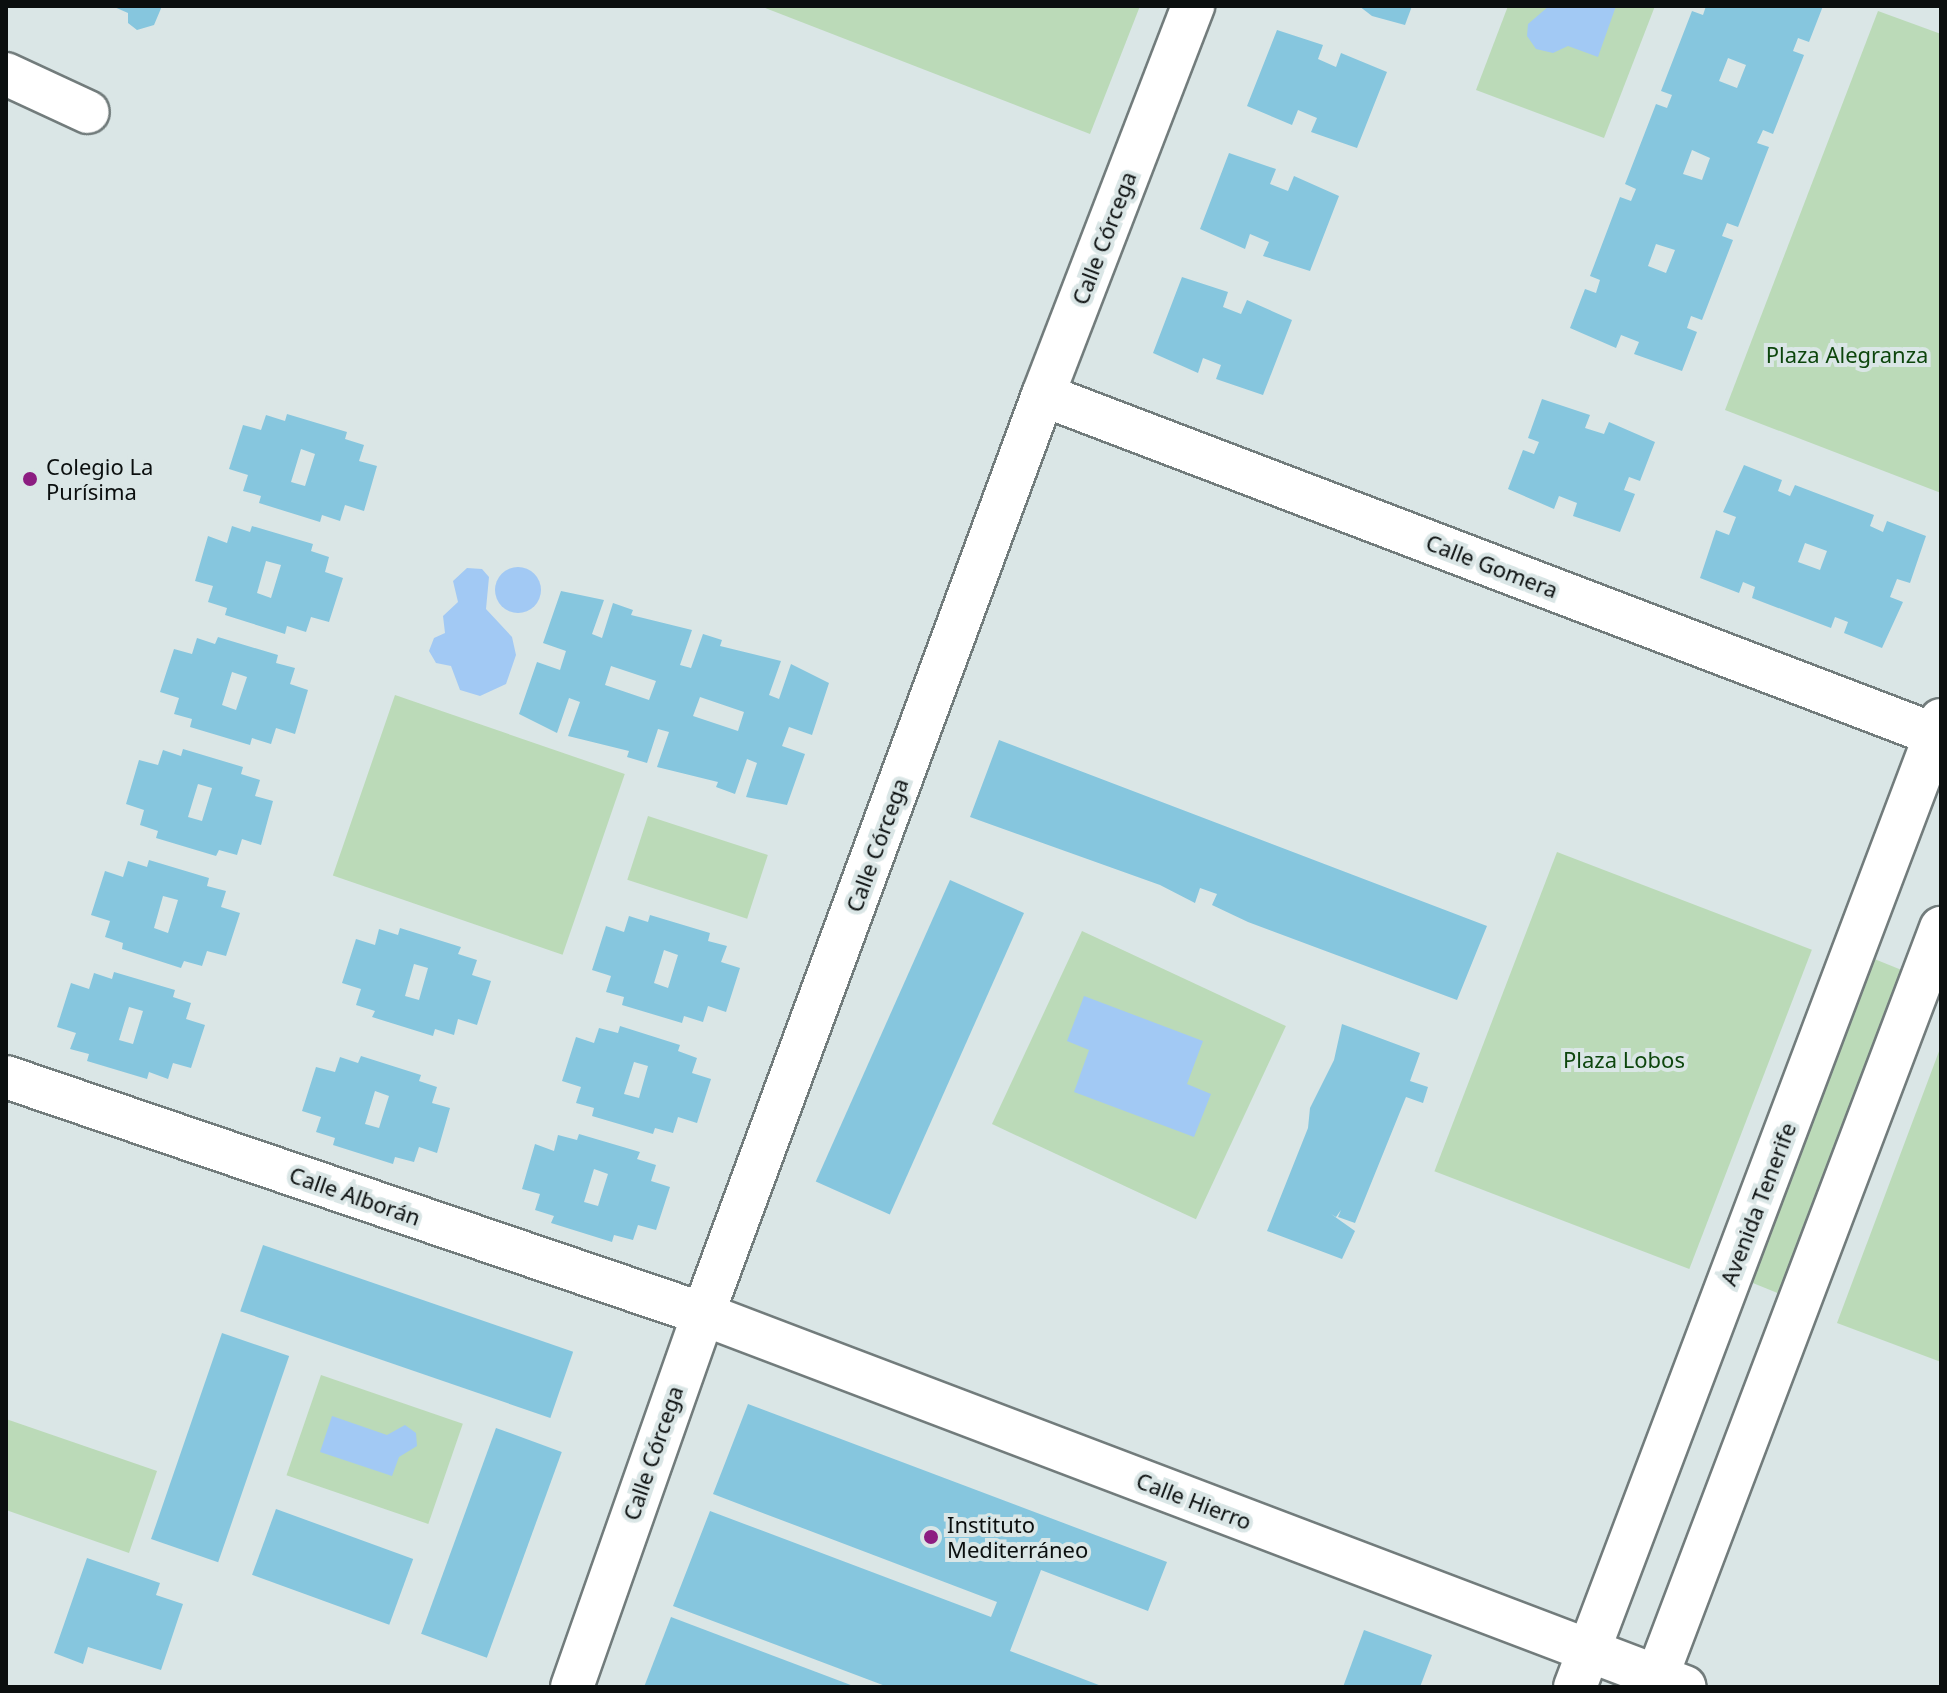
<!DOCTYPE html>
<meta charset="utf-8">
<style>
body{margin:0}
#map{position:relative;width:1947px;height:1693px;overflow:hidden;background:#dae6e6;font-family:"Noto Sans",sans-serif}
div>[style]{position:absolute}
.green>*{inset:0;background:#bbdab8;transform-origin:0 0}
.water>*{inset:0;background:#a2c9f4}
.round{border-radius:50%}
.building>*{inset:0;background:#86c6de;transform-origin:0 0}
.roads{filter:drop-shadow(2px 0 #727c7c) drop-shadow(-2px 0 #727c7c) drop-shadow(0 2px #727c7c) drop-shadow(0 -2px #727c7c)}
.street>*{height:42px;margin:-21px;padding:0 21px;transform-origin:21px;border-radius:21px;background:#fff}
.dots>*{width:22px;height:22px;translate:-50% -50%;box-sizing:border-box;border:4px solid #dae6e6;border-radius:50%}
span{translate:-50% -50%;white-space:nowrap;text-align:center;line-height:1.15;-webkit-text-stroke:8px #dae6e6;paint-order:stroke}
.street-label{font-size:22px;color:#0b0f0f}
.park-label{font-size:22px;color:#0d460d}
.poi-label{font-size:22px;color:#0b0f0f}
.left{translate:0 -50%;text-align:left}
.frame{position:absolute;inset:0;border:8px solid #0b0f0f;pointer-events:none}
</style>
<div id="map">
<div class="green">
<i style="clip-path:polygon(760px 6px,1140px 6px,1090px 134px)"></i>
<i style="clip-path:polygon(1508px 6px,1655px 6px,1604px 138px,1476px 90px)"></i>
<i style="clip-path:polygon(1878px 11px,1941px 34px,1941px 493px,1725px 410px)"></i>
<i style="left:395px;top:695px;width:243px;height:191px;rotate:19deg"></i>
<i style="left:648px;top:816px;width:126px;height:67px;rotate:18deg"></i>
<i style="left:1557px;top:852px;width:273px;height:342px;rotate:21deg"></i>
<i style="left:1082px;top:931px;width:225px;height:213px;rotate:25deg"></i>
<i style="left:1867px;top:956px;width:46px;height:346px;rotate:22deg"></i>
<i style="clip-path:polygon(1941px 1046px,1941px 1362px,1837px 1323px)"></i>
<i style="left:321px;top:1375px;width:150px;height:106px;rotate:19deg"></i>
<i style="clip-path:polygon(6px 1419px,157px 1471px,129px 1553px,6px 1510px)"></i>
</div>
<div class="water">
<i style="clip-path:polygon(1549px 6px,1616px 6px,1598px 57px,1568px 46px,1553px 53px,1536px 49px,1527px 36px,1528px 24px)"></i>
<i class="round" style="left:495px;top:567px;width:46px;height:46px"></i>
<i style="clip-path:polygon(467px 568px,482px 569px,489px 577px,486px 609px,512px 637px,516px 655px,506px 684px,480px 696px,460px 690px,451px 666px,436px 663px,429px 651px,434px 638px,445px 633px,443px 616px,458px 602px,453px 581px)"></i>
<i style="clip-path:polygon(1084px 996px,1203px 1041px,1187px 1084px,1211px 1094px,1194px 1137px,1074px 1092px,1089px 1050px,1067px 1041px)"></i>
<i style="clip-path:polygon(332px 1416px,387px 1435px,405px 1425px,416px 1433px,417px 1446px,399px 1457px,392px 1476px,320px 1452px)"></i>
</div>
<div class="building">
<i style="clip-path:polygon(112px 6px,162px 6px,154px 25px,137px 30px,128px 23px,128px 13px)"></i>
<i style="clip-path:polygon(1359px 6px,1412px 6px,1405px 25px,1372px 16px)"></i>
<i style="clip-path:polygon(evenodd,1706px 6px,1823px 6px,1809px 42px,1798px 38px,1793px 51px,1804px 55px,1773px 134px,1763px 130px,1757px 143px,1769px 147px,1738px 227px,1727px 223px,1722px 236px,1733px 240px,1702px 320px,1691px 316px,1687px 328px,1697px 332px,1682px 371px,1634px 354px,1639px 342px,1621px 335px,1616px 348px,1570px 328px,1585px 289px,1596px 293px,1600px 280px,1590px 276px,1620px 197px,1631px 201px,1636px 189px,1625px 184px,1656px 104px,1667px 108px,1672px 95px,1661px 91px,1692px 11px,1703px 15px,1706px 6px,1728px 58px,1746px 65px,1737px 88px,1719px 81px,1728px 58px,1706px 6px,1692px 150px,1710px 158px,1702px 180px,1683px 174px,1692px 150px,1706px 6px,1656px 244px,1675px 250px,1666px 273px,1648px 266px,1656px 244px)"></i>
<i style="clip-path:polygon(1277px 30px,1323px 45px,1318px 59px,1336px 67px,1341px 53px,1387px 72px,1357px 148px,1311px 132px,1317px 118px,1298px 110px,1292px 125px,1247px 106px)"></i>
<i style="clip-path:polygon(1229px 153px,1276px 169px,1270px 184px,1288px 191px,1294px 176px,1339px 196px,1310px 271px,1263px 256px,1269px 242px,1250px 234px,1245px 249px,1200px 229px)"></i>
<i style="clip-path:polygon(1182px 277px,1228px 292px,1223px 307px,1241px 314px,1247px 300px,1292px 320px,1263px 395px,1216px 379px,1221px 365px,1203px 358px,1198px 373px,1153px 353px)"></i>
<i style="clip-path:polygon(1542px 399px,1590px 415px,1585px 428px,1604px 434px,1609px 422px,1655px 442px,1640px 481px,1629px 477px,1624px 490px,1635px 494px,1620px 532px,1573px 516px,1577px 503px,1559px 496px,1554px 509px,1508px 489px,1523px 450px,1534px 454px,1539px 442px,1528px 438px)"></i>
<i style="clip-path:polygon(evenodd,287px 414px,347px 432px,345px 439px,364px 445px,359px 461px,377px 466px,364px 511px,345px 505px,340px 521px,322px 515px,320px 522px,259px 503px,261px 496px,243px 491px,248px 475px,229px 469px,243px 425px,261px 430px,266px 415px,285px 421px,287px 414px,301px 449px,315px 454px,305px 486px,291px 482px,301px 449px)"></i>
<i style="clip-path:polygon(evenodd,1744px 465px,1782px 480px,1778px 491px,1790px 496px,1795px 485px,1874px 515px,1870px 526px,1883px 532px,1887px 521px,1926px 536px,1910px 583px,1897px 579px,1890px 597px,1903px 602px,1882px 648px,1844px 633px,1848px 622px,1835px 617px,1831px 628px,1752px 598px,1755px 587px,1743px 582px,1739px 593px,1700px 578px,1716px 530px,1729px 535px,1736px 517px,1723px 512px,1744px 465px,1805px 543px,1827px 551px,1820px 570px,1798px 562px,1805px 543px)"></i>
<i style="clip-path:polygon(evenodd,232px 526px,250px 532px,252px 526px,313px 544px,311px 551px,329px 557px,325px 572px,343px 578px,329px 622px,311px 617px,306px 632px,287px 626px,285px 634px,225px 615px,227px 608px,208px 602px,213px 586px,195px 581px,208px 536px,227px 543px,232px 526px,266px 561px,281px 565px,271px 598px,257px 593px,266px 561px)"></i>
<i style="clip-path:polygon(evenodd,561px 591px,604px 600px,592px 634px,602px 638px,613px 603px,633px 610px,631px 615px,692px 630px,680px 665px,691px 668px,703px 634px,722px 640px,720px 646px,781px 661px,769px 695px,779px 699px,791px 664px,829px 683px,812px 735px,789px 727px,782px 746px,805px 754px,787px 805px,746px 797px,757px 763px,747px 759px,735px 794px,716px 787px,718px 782px,657px 767px,669px 732px,658px 729px,647px 763px,627px 757px,629px 751px,568px 736px,580px 702px,569px 698px,557px 733px,519px 714px,537px 662px,560px 670px,566px 651px,543px 643px,561px 591px,611px 666px,656px 681px,649px 700px,605px 685px,611px 666px,561px 591px,700px 697px,744px 712px,738px 731px,693px 716px,700px 697px)"></i>
<i style="clip-path:polygon(evenodd,218px 637px,278px 655px,276px 663px,295px 668px,290px 684px,308px 690px,295px 734px,276px 728px,271px 744px,252px 738px,250px 745px,190px 727px,192px 719px,174px 714px,179px 698px,160px 692px,174px 649px,192px 654px,197px 638px,215px 644px,218px 637px,232px 672px,247px 677px,236px 710px,222px 705px,232px 672px)"></i>
<i style="clip-path:polygon(999px 740px,1487px 926px,1457px 1000px,1248px 922px,1212px 905px,1217px 894px,1200px 888px,1195px 903px,1160px 885px,970px 817px)"></i>
<i style="clip-path:polygon(evenodd,183px 749px,243px 767px,241px 774px,260px 780px,255px 796px,273px 801px,261px 845px,242px 839px,237px 855px,219px 850px,216px 856px,156px 838px,158px 831px,140px 825px,144px 810px,126px 804px,139px 760px,158px 765px,163px 750px,181px 756px,183px 749px,198px 784px,212px 788px,202px 821px,188px 817px,198px 784px)"></i>
<i style="clip-path:polygon(evenodd,149px 860px,209px 878px,207px 886px,226px 891px,221px 907px,240px 913px,226px 956px,207px 951px,202px 966px,184px 961px,181px 968px,122px 949px,123px 943px,105px 937px,110px 921px,91px 915px,105px 871px,123px 877px,128px 861px,147px 867px,149px 860px,163px 896px,178px 900px,168px 933px,154px 928px,163px 896px)"></i>
<i style="left:950px;top:880px;width:81px;height:330px;rotate:24deg"></i>
<i style="clip-path:polygon(evenodd,650px 915px,710px 933px,708px 941px,727px 946px,721px 962px,740px 968px,726px 1012px,708px 1006px,703px 1022px,684px 1016px,682px 1023px,622px 1005px,624px 997px,606px 992px,611px 976px,592px 970px,606px 926px,624px 932px,629px 916px,648px 922px,650px 915px,664px 950px,678px 955px,668px 988px,654px 983px,664px 950px)"></i>
<i style="clip-path:polygon(evenodd,400px 928px,461px 947px,458px 954px,477px 960px,472px 975px,491px 981px,477px 1025px,458px 1019px,454px 1035px,435px 1029px,433px 1036px,372px 1017px,375px 1011px,356px 1005px,361px 989px,342px 983px,356px 939px,375px 945px,379px 929px,398px 935px,400px 928px,414px 964px,428px 968px,419px 1000px,405px 996px,414px 964px)"></i>
<i style="clip-path:polygon(evenodd,114px 972px,175px 990px,173px 997px,191px 1003px,186px 1019px,205px 1025px,191px 1068px,173px 1063px,168px 1079px,149px 1072px,147px 1079px,87px 1061px,89px 1054px,70px 1049px,76px 1033px,57px 1027px,71px 983px,89px 989px,94px 973px,112px 979px,114px 972px,129px 1007px,143px 1011px,133px 1044px,119px 1040px,129px 1007px)"></i>
<i style="clip-path:polygon(1342px 1024px,1420px 1053px,1410px 1081px,1428px 1087px,1423px 1103px,1406px 1097px,1355px 1223px,1338px 1217px,1341px 1210px,1336px 1217px,1331px 1214px,1355px 1231px,1342px 1259px,1267px 1231px,1308px 1128px,1310px 1108px,1334px 1060px)"></i>
<i style="clip-path:polygon(evenodd,620px 1026px,680px 1045px,678px 1051px,697px 1058px,692px 1073px,711px 1079px,697px 1123px,678px 1117px,673px 1133px,655px 1128px,653px 1134px,592px 1116px,594px 1108px,576px 1103px,581px 1087px,562px 1081px,576px 1037px,594px 1043px,599px 1028px,618px 1033px,620px 1026px,634px 1062px,648px 1066px,639px 1098px,624px 1094px,634px 1062px)"></i>
<i style="clip-path:polygon(evenodd,361px 1056px,421px 1075px,419px 1081px,437px 1087px,432px 1103px,450px 1108px,437px 1153px,419px 1147px,414px 1162px,395px 1157px,393px 1164px,333px 1145px,335px 1138px,316px 1132px,321px 1117px,302px 1111px,316px 1067px,335px 1072px,340px 1057px,358px 1063px,361px 1056px,375px 1091px,389px 1096px,379px 1128px,365px 1124px,375px 1091px)"></i>
<i style="clip-path:polygon(evenodd,579px 1134px,640px 1152px,637px 1159px,656px 1165px,651px 1181px,670px 1187px,656px 1230px,638px 1225px,633px 1240px,614px 1235px,612px 1242px,551px 1223px,554px 1216px,535px 1210px,540px 1194px,522px 1189px,535px 1144px,554px 1151px,558px 1135px,577px 1140px,579px 1134px,594px 1169px,608px 1174px,598px 1206px,584px 1202px,594px 1169px)"></i>
<i style="left:263px;top:1245px;width:328px;height:70px;rotate:19deg"></i>
<i style="left:222px;top:1333px;width:71px;height:218px;rotate:19deg"></i>
<i style="clip-path:polygon(748px 1404px,1167px 1562px,1148px 1611px,1041px 1570px,1010px 1651px,1104px 1687px,888px 1687px,673px 1606px,710px 1511px,991px 1617px,997px 1602px,713px 1494px)"></i>
<i style="left:496px;top:1428px;width:70px;height:219px;rotate:20deg"></i>
<i style="left:276px;top:1509px;width:146px;height:70px;rotate:20deg"></i>
<i style="clip-path:polygon(87px 1558px,160px 1583px,156px 1595px,183px 1604px,161px 1670px,88px 1647px,83px 1664px,54px 1653px)"></i>
<i style="clip-path:polygon(671px 1617px,856px 1687px,644px 1687px)"></i>
<i style="clip-path:polygon(1364px 1630px,1432px 1655px,1420px 1687px,1343px 1687px)"></i>
</div>
<div class="roads">
<div class="street">
<i style="left:6px;top:74px;width:90px;rotate:24.9deg"></i>
<i style="left:1043px;top:395px;width:961px;rotate:20.85deg"></i>
<i style="left:6px;top:1077px;width:736px;rotate:18.78deg"></i>
<i style="left:703px;top:1314px;width:1050px;rotate:20.8deg"></i>
<i style="left:572px;top:1687px;width:395px;rotate:-70.6deg"></i>
<i style="left:703px;top:1314px;width:980px;rotate:-69.7deg"></i>
<i style="left:1043px;top:395px;width:417px;rotate:-68.9deg"></i>
<i style="left:1575px;top:1687px;width:1034px;rotate:-69.27deg"></i>
<i style="left:1653px;top:1687px;width:812px;rotate:-69.22deg"></i>
</div>
</div>
<div class="dots">
<i style="left:30px;top:479px;background:#8c1d81"></i>
<i style="left:931px;top:1537px;background:#8c1d81"></i>
</div>
<div class="street-label">
<span style="left:1104px;top:238px;rotate:-69deg">Calle Córcega</span>
<span style="left:1492px;top:566px;rotate:21deg">Calle Gomera</span>
<span style="left:877px;top:845px;rotate:-70deg">Calle Córcega</span>
<span style="left:355px;top:1196px;rotate:19deg">Calle Alborán</span>
<span style="left:1758px;top:1204px;rotate:-69deg">Avenida Tenerife</span>
<span style="left:653px;top:1453px;rotate:-71deg">Calle Córcega</span>
<span style="left:1194px;top:1501px;rotate:21deg">Calle Hierro</span>
</div>
<div class="park-label">
<span style="left:1847px;top:355px">Plaza Alegranza</span>
<span style="left:1624px;top:1060px">Plaza Lobos</span>
</div>
<div class="poi-label">
<span class="left" style="left:46px;top:479px">Colegio La<br>Purísima</span>
<span class="left" style="left:947px;top:1537px">Instituto<br>Mediterráneo</span>
</div>
<div class="frame"></div>
</div>
